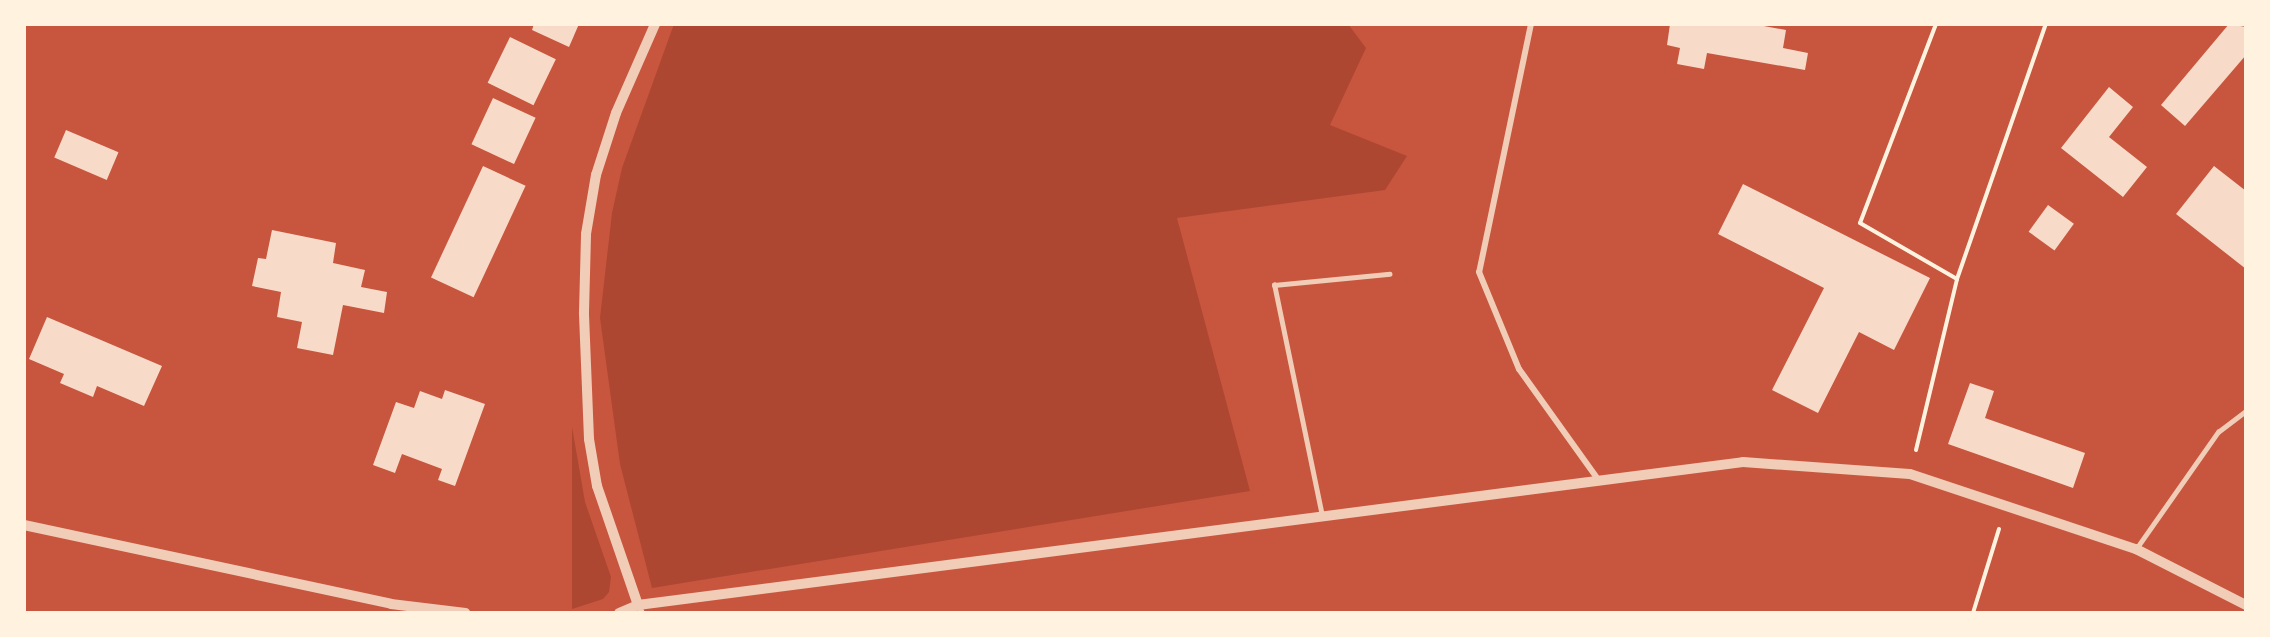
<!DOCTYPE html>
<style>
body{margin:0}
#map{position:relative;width:2270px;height:637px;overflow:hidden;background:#c8553d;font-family:Merriweather,serif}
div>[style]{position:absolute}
.green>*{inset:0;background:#ae4732}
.building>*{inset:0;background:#f7dbc8;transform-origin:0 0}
.path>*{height:4px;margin:-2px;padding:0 2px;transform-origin:2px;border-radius:2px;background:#fff3e0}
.service>*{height:4.5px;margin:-2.25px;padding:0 2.25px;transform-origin:2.25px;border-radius:2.25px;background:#f1ccb7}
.minor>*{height:6px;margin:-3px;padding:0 3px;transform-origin:3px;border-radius:3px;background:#f1ccb7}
.tertiary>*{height:10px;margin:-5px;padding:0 5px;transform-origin:5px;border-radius:5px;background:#f1ccb7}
span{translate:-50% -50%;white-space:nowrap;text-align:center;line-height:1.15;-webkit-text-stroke:6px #fff3e0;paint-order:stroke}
.frame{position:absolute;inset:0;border:26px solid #fff3e0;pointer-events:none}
</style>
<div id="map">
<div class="green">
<i style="clip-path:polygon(674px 24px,1348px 24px,1366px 48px,1330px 125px,1407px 156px,1385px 190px,1177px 218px,1250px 491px,652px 588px,620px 464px,600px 318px,612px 213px,622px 168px)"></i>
<i style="clip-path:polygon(572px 427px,585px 502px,611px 577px,609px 592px,603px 599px,572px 609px)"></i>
</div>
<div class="building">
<i style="clip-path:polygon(534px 24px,579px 24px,569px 47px,532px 30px)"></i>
<i style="clip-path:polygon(1670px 24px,1753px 24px,1786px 30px,1783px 48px,1808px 53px,1805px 70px,1707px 53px,1704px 69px,1677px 64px,1680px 48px,1667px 45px)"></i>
<i style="clip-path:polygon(2229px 24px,2246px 27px,2246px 55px,2185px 126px,2161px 105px)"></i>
<i style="left:510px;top:37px;width:51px;height:51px;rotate:26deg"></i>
<i style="clip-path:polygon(2109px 87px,2133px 107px,2109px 137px,2147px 167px,2123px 197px,2061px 148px)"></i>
<i style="left:493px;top:98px;width:47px;height:51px;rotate:25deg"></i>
<i style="left:66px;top:130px;width:57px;height:30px;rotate:23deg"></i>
<i style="left:483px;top:166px;width:47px;height:123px;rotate:25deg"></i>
<i style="clip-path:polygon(2214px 166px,2246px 191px,2246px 269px,2176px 214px)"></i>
<i style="clip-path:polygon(1743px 184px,1930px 278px,1894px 350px,1859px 332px,1818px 413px,1772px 390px,1824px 288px,1718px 234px)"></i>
<i style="left:2048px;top:205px;width:32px;height:33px;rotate:36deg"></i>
<i style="clip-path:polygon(272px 230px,336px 243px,333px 263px,365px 270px,361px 287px,387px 292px,384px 313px,343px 305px,333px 355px,297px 348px,302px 322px,277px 317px,281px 292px,252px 286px,258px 258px,266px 259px)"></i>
<i style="clip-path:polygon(47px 317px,162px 366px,144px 406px,97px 386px,93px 397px,60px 383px,64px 374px,29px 359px)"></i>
<i style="clip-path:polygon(1970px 383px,1994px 391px,1985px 418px,2085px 453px,2073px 488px,1948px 444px)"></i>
<i style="clip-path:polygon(445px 390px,485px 404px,455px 486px,438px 480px,442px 469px,402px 454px,395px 473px,373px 465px,396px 402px,414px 408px,420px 391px,442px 399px)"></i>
</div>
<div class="path">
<i style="left:1936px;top:24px;width:213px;rotate:110.9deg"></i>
<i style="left:1860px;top:223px;width:112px;rotate:30deg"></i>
<i style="left:1916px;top:450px;width:176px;rotate:-76.5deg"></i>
<i style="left:1957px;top:279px;width:270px;rotate:-70.8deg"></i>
<i style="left:1973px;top:613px;width:88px;rotate:-72.8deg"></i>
</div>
<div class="service">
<i style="left:1322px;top:516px;width:236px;rotate:-101.7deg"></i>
<i style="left:1274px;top:285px;width:116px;rotate:-5.5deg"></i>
<i style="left:2136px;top:549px;width:143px;rotate:-55deg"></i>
<i style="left:2218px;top:432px;width:35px;rotate:-37deg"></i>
</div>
<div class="minor">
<i style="left:1531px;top:24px;width:253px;rotate:101.8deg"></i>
<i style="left:1479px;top:272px;width:105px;rotate:67.6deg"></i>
<i style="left:1519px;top:369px;width:139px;rotate:54.4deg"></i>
<i style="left:638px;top:605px;width:9px;rotate:63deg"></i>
</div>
<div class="tertiary">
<i style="left:24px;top:525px;width:375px;rotate:12.1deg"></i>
<i style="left:391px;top:604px;width:75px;rotate:6.9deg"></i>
<i style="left:638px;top:605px;width:126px;rotate:-109deg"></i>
<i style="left:597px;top:486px;width:48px;rotate:-99.7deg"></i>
<i style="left:589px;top:439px;width:127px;rotate:-92.3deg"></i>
<i style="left:584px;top:312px;width:78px;rotate:-88.5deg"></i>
<i style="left:586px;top:234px;width:60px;rotate:-80.4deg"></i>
<i style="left:596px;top:175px;width:65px;rotate:-72.1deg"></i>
<i style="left:616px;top:113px;width:97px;rotate:-66.3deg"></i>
<i style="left:619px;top:613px;width:21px;rotate:-23deg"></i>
<i style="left:638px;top:605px;width:1114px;rotate:-7.37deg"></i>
<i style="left:1743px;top:462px;width:167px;rotate:4.1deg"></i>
<i style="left:1910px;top:474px;width:238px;rotate:18.4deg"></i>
<i style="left:2136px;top:549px;width:123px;rotate:27deg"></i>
</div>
<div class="frame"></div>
</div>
